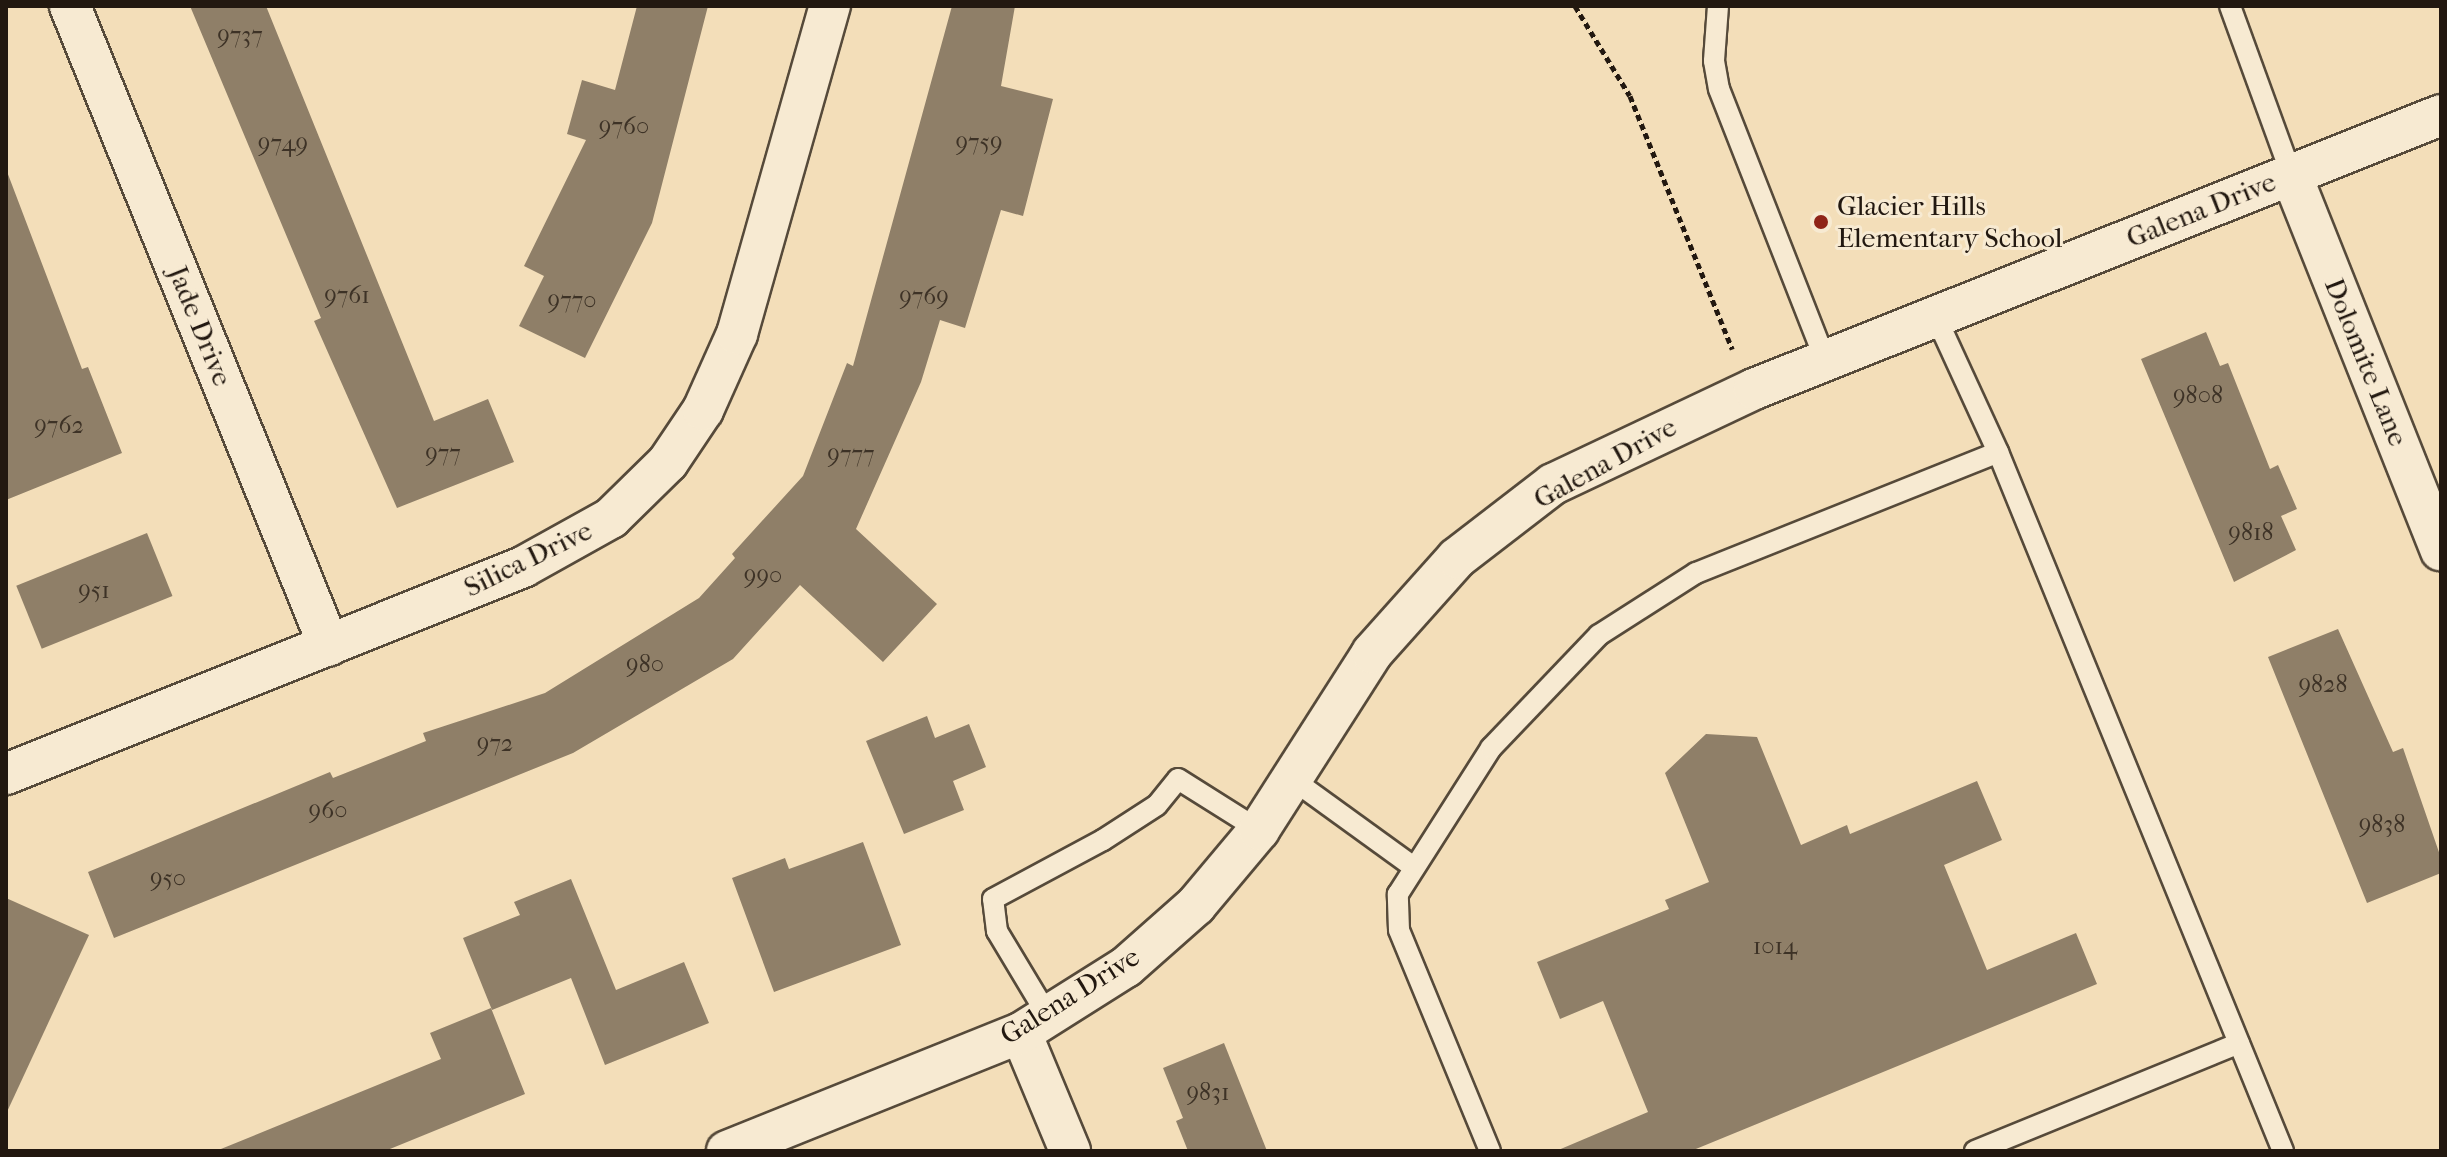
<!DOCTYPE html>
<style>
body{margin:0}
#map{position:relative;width:2447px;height:1157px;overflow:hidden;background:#f3deb9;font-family:"IM FELL French Canon",serif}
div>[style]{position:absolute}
.building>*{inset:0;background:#8f7f68;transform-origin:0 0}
.path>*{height:5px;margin-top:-2.5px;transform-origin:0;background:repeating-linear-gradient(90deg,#221810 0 6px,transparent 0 10px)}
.roads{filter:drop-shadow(2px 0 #564a3a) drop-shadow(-2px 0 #564a3a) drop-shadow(0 2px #564a3a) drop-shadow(0 -2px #564a3a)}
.lane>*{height:20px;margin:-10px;padding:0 10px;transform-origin:10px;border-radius:10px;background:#f7ead2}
.street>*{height:40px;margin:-20px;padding:0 20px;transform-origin:20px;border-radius:20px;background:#f7ead2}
.dots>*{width:22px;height:22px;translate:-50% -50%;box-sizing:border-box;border:4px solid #f7ead2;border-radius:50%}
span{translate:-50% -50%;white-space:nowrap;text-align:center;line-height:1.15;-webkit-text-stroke:6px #f7ead2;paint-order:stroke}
.number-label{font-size:24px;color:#3d3226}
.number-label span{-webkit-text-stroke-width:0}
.poi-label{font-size:28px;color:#221810}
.left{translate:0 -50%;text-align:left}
.street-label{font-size:28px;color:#221810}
.frame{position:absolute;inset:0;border:8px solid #221810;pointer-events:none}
</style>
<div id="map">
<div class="building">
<i style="clip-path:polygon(190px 6px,266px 6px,434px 421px,488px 399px,514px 462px,397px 508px,314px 321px,321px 318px)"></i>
<i style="clip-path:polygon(637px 6px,708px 6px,652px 223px,585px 358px,519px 326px,544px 276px,524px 266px,586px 140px,567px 134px,582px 80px,615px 90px)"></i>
<i style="clip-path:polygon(952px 6px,1015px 6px,1001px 86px,1053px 99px,1023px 216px,1001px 210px,965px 328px,940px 320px,921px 382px,856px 529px,937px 604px,883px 662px,800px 585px,733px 659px,573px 753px,114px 938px,88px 872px,330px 772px,333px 778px,426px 741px,423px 733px,545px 693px,699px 598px,735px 558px,732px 554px,803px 476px,847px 363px,853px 366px)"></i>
<i style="clip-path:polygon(6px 169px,82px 369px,88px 367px,122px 453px,6px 500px)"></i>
<i style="clip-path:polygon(2206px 332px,2220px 366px,2228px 363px,2270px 469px,2278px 465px,2297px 509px,2281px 516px,2296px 550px,2234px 582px,2141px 359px)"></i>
<i style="left:147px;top:533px;width:68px;height:141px;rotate:68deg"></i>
<i style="clip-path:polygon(2338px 629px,2393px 752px,2403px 748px,2441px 858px,2441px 873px,2367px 903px,2268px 657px)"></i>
<i style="clip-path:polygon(927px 716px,935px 738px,969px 724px,986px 767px,953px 781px,964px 810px,904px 834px,866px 741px)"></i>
<i style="clip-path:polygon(1706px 734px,1757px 737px,1801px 845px,1847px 825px,1850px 834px,1977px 781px,2002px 840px,1944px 865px,1987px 970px,2076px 933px,2097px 984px,1691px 1151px,1556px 1151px,1648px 1112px,1603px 1001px,1560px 1019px,1537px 962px,1669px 909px,1665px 900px,1709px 882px,1665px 773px)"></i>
<i style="clip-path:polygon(863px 842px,901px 945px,774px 992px,732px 878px,785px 858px,789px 869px)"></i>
<i style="clip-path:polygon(571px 879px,616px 990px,684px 962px,709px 1023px,605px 1065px,571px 978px,492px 1010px,463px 938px,520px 915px,514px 902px)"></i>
<i style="clip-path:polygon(6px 898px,89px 935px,6px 1114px)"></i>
<i style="clip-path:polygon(491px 1008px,525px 1094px,385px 1151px,216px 1151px,441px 1059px,430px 1033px)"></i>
<i style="clip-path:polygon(1224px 1043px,1267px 1151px,1188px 1151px,1176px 1121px,1183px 1118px,1163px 1068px)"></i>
</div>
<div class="path">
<i style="left:1575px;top:6px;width:105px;rotate:58.6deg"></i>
<i style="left:1630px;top:96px;width:273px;rotate:68deg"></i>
<i style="left:888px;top:1151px;width:2px"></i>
</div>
<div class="roads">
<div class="lane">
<i style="left:1718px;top:6px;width:55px;rotate:94.2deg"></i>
<i style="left:1714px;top:61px;width:28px;rotate:80deg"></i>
<i style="left:1719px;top:89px;width:291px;rotate:68.6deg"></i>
<i style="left:2230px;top:6px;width:179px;rotate:70deg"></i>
<i style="left:1935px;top:315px;width:151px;rotate:65.3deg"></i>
<i style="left:1292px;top:779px;width:148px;rotate:35.9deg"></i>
<i style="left:1048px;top:1016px;width:99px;rotate:-121deg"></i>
<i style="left:997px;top:931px;width:32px;rotate:-97deg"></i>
<i style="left:993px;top:899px;width:125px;rotate:-28.2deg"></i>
<i style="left:1103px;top:840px;width:64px;rotate:-32.9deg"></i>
<i style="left:1157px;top:805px;width:33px;rotate:-51deg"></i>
<i style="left:1178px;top:779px;width:96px;rotate:32.2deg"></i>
<i style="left:1490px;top:1151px;width:239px;rotate:-112.4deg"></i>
<i style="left:1399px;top:930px;width:36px;rotate:-92deg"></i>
<i style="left:1398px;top:894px;width:173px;rotate:-57.5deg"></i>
<i style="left:1491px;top:748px;width:156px;rotate:-46.3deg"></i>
<i style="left:1599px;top:635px;width:115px;rotate:-32.6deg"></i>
<i style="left:1696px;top:573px;width:325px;rotate:-21.8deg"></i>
<i style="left:1998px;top:452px;width:755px;rotate:67.82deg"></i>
<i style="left:1975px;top:1151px;width:285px;rotate:-22.2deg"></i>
</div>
<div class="street">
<i style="left:70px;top:6px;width:690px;rotate:67.97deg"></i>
<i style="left:2291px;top:174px;width:405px;rotate:68.3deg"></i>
<i style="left:6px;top:774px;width:557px;rotate:-21.82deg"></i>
<i style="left:523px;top:567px;width:101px;rotate:-29.1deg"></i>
<i style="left:611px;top:518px;width:80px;rotate:-44.5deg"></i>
<i style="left:668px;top:462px;width:63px;rotate:-56.1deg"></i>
<i style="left:703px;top:410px;width:83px;rotate:-65.9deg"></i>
<i style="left:737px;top:334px;width:341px;rotate:-74.2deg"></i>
<i style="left:1021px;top:1033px;width:128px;rotate:67.4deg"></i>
<i style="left:727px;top:1151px;width:317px;rotate:-21.9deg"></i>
<i style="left:1021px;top:1033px;width:124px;rotate:-32.2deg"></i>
<i style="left:1126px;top:967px;width:94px;rotate:-41.5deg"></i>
<i style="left:1196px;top:905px;width:98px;rotate:-50deg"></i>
<i style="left:1259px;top:830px;width:210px;rotate:-57.4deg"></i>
<i style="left:1372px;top:653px;width:127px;rotate:-48.2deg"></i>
<i style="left:1457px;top:558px;width:121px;rotate:-37.6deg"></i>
<i style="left:1553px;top:484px;width:222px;rotate:-25.3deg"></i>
<i style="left:1754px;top:389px;width:740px;rotate:-21.74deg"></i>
</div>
</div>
<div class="dots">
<i style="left:1821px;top:222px;background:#8f2418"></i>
</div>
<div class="number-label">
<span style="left:240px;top:36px">9737</span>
<span style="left:624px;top:127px">9760</span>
<span style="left:979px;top:143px">9759</span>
<span style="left:283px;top:144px">9749</span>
<span style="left:347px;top:296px">9761</span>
<span style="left:924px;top:297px">9769</span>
<span style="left:572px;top:301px">9770</span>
<span style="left:2198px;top:396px">9808</span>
<span style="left:59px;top:426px">9762</span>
<span style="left:443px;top:454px">977</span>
<span style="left:851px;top:455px">9777</span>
<span style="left:2251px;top:533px">9818</span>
<span style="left:763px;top:576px">990</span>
<span style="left:94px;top:591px">951</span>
<span style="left:645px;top:665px">980</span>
<span style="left:2323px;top:685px">9828</span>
<span style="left:495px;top:744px">972</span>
<span style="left:328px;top:811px">960</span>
<span style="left:2382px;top:825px">9838</span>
<span style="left:168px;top:879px">950</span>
<span style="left:1775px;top:947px">1014</span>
<span style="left:1208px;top:1093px">9831</span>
</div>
<div class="poi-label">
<span class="left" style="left:1837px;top:222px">Glacier Hills<br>Elementary School</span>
</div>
<div class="street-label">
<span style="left:2201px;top:210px;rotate:-22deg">Galena Drive</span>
<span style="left:200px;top:326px;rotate:68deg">Jade Drive</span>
<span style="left:2366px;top:362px;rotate:68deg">Dolomite Lane</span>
<span style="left:1605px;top:463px;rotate:-29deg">Galena Drive</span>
<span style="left:528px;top:559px;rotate:-26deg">Silica Drive</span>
<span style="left:1070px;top:996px;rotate:-32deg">Galena Drive</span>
</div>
<div class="frame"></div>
</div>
